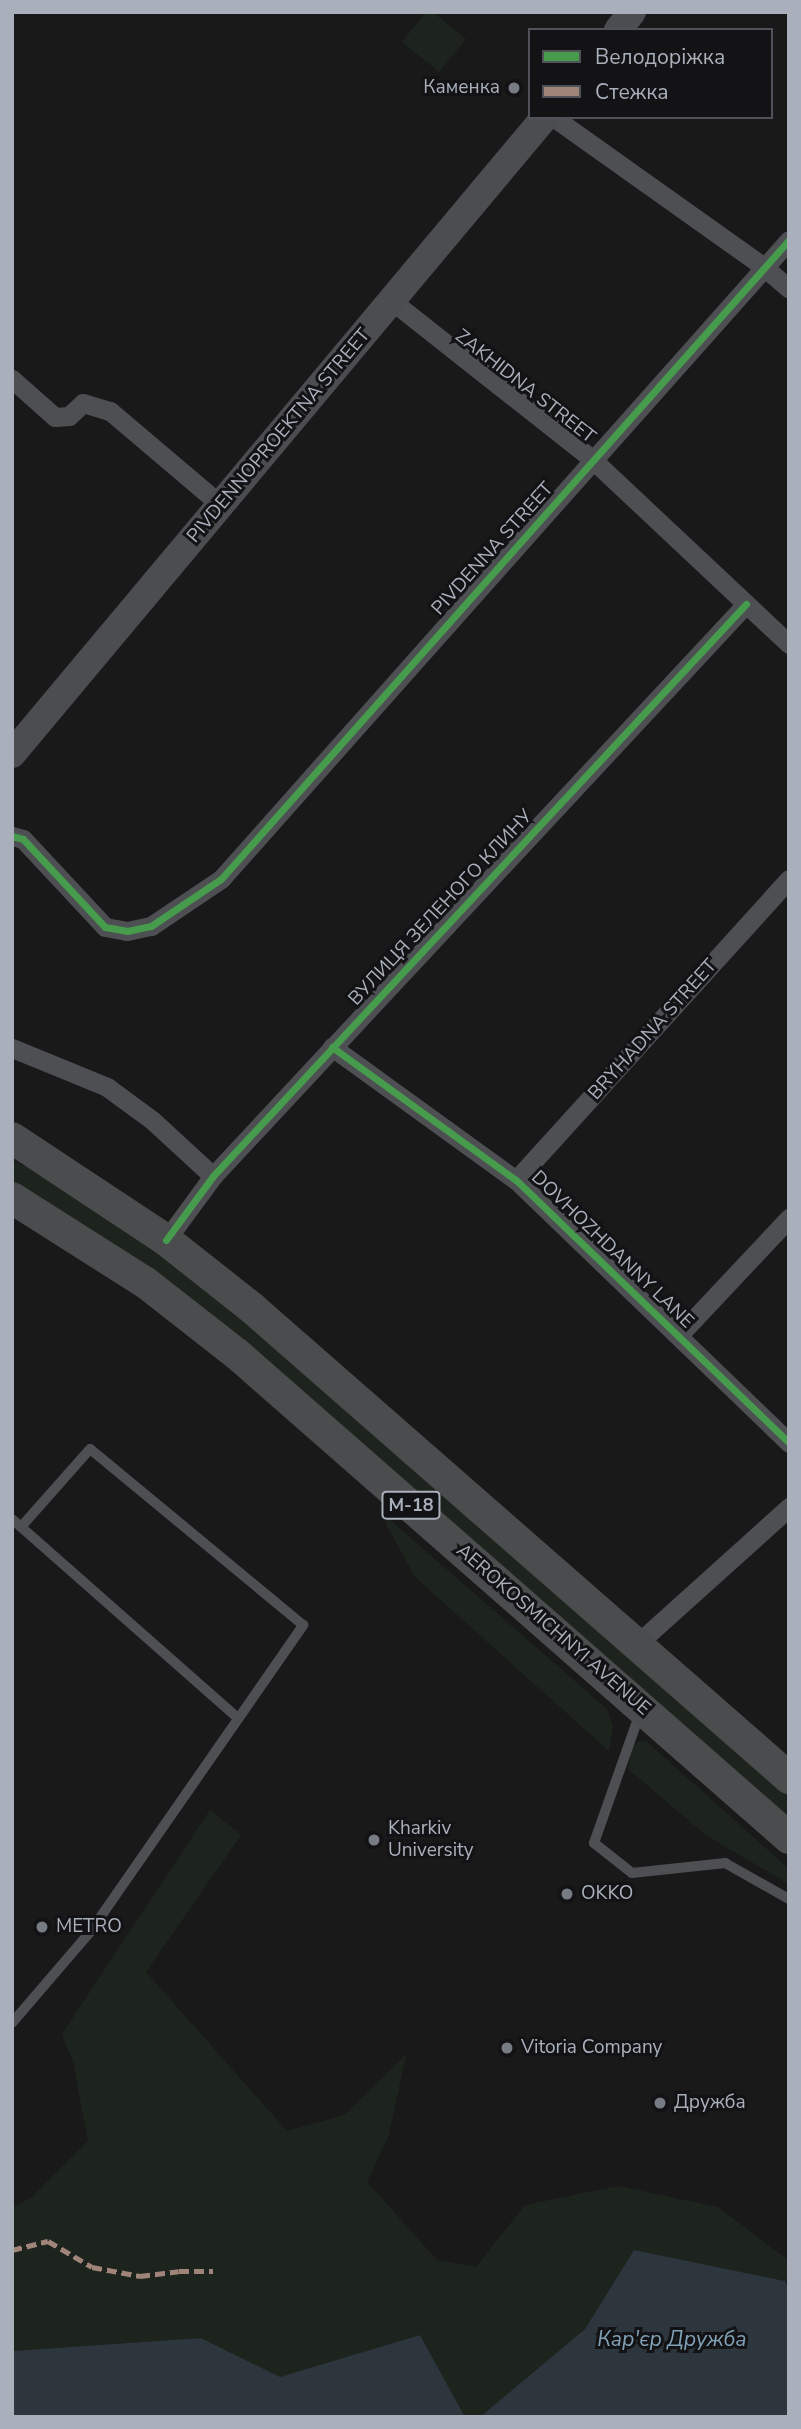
<!DOCTYPE html>
<meta charset="utf-8">
<style>
body{margin:0}
#map{position:relative;width:801px;height:2429px;overflow:hidden;background:#19191a;font-family:"Nunito Sans",sans-serif}
div>[style]{position:absolute}
.green>*{inset:0;background:#1d241e}
.water>*{inset:0;background:#2c363c}
.lane>*{height:10px;margin:-5px;padding:0 5px;transform-origin:5px;border-radius:5px;background:#4d4f53}
.street>*{height:19px;margin:-9.5px;padding:0 9.5px;transform-origin:9.5px;border-radius:9.5px;background:#4d4f53}
.secondary>*{height:28px;margin:-14px;padding:0 14px;transform-origin:14px;border-radius:14px;background:#4c4d51}
.primary>*{height:32px;margin:-16px;padding:0 16px;transform-origin:16px;border-radius:16px;background:#4b4c4e}
.quiet>*{height:5px;margin-top:-2.5px;transform-origin:0;background:repeating-linear-gradient(90deg,#a18479 0 10px,transparent 0 15px)}
.cycleway>*{height:7px;margin:-3.5px;padding:0 3.5px;transform-origin:3.5px;border-radius:3.5px;background:#469c4c}
.dots>*{width:19px;height:19px;translate:-50% -50%;box-sizing:border-box;border:4px solid #131316;border-radius:50%}
span{translate:-50% -50%;white-space:nowrap;text-align:center;line-height:1.15;-webkit-text-stroke:6px #131316;paint-order:stroke}
.shield-label span{padding:2px 5px;background:#131316;border:2px solid;border-radius:5px;-webkit-text-stroke-width:0}
.shield-label{font-size:18px;color:#aab0bb;font-weight:700}
.poi-label{font-size:19px;color:#aab0bb}
.right{translate:-100% -50%;text-align:right}
.left{translate:0 -50%;text-align:left}
.street-label{font-size:19px;color:#aab0bb}
.water-label{font-size:21px;color:#81a1b6;font-style:italic}
.frame{position:absolute;inset:0;border:14px solid #aab0bb;pointer-events:none}
.legend{position:absolute;left:528px;top:28px;width:245px;height:91px;box-sizing:border-box;background:#131316;border:2px solid #4f5258;margin:0;padding:9px 12px;list-style:none;font-size:21px;color:#aab0bb}
.legend li{display:flex;align-items:center;gap:14px;height:35px}
.legend b{width:35px;border:2px solid #4f5258}
</style>
<div id="map">
<div class="green">
<i style="clip-path:polygon(426px 12px,433px 12px,466px 39px,439px 72px,402px 42px)"></i>
<i style="clip-path:polygon(12px 1160px,80px 1192px,191px 1273px,789px 1790px,789px 1824px,78px 1224px,12px 1182px)"></i>
<i style="clip-path:polygon(389px 1519px,607px 1709px,613px 1727px,609px 1751px,415px 1577px,388px 1528px,386px 1522px)"></i>
<i style="clip-path:polygon(640px 1741px,646px 1741px,789px 1869px,789px 1884px,707px 1836px,628px 1769px,631px 1747px)"></i>
<i style="clip-path:polygon(210px 1810px,241px 1835px,146px 1972px,287px 2131px,344px 2115px,406px 2055px,389px 2135px,367px 2182px,437px 2260px,476px 2267px,525px 2205px,618px 2186px,718px 2207px,789px 2261px,789px 2290px,785px 2281px,634px 2250px,585px 2329px,480px 2417px,465px 2417px,420px 2335px,280px 2378px,201px 2338px,12px 2351px,12px 2208px,32px 2197px,88px 2141px,73px 2062px,62px 2034px)"></i>
</div>
<div class="water">
<i style="clip-path:polygon(634px 2250px,785px 2281px,789px 2290px,789px 2417px,480px 2417px,585px 2329px)"></i>
<i style="clip-path:polygon(420px 2335px,465px 2417px,12px 2417px,12px 2351px,201px 2338px,280px 2377px)"></i>
</div>
<div class="lane">
<i style="left:12px;top:1519px;width:301px;rotate:41.4deg"></i>
<i style="left:640px;top:1713px;width:138px;rotate:109.5deg"></i>
<i style="left:594px;top:1843px;width:48px;rotate:38.3deg"></i>
<i style="left:632px;top:1873px;width:94px;rotate:-6.1deg"></i>
<i style="left:725px;top:1863px;width:73px;rotate:29.4deg"></i>
<i style="left:12px;top:2023px;width:120px;rotate:-49.4deg"></i>
<i style="left:90px;top:1932px;width:374px;rotate:-55.2deg"></i>
<i style="left:303px;top:1625px;width:276px;rotate:-140.4deg"></i>
<i style="left:90px;top:1449px;width:104px;rotate:131.5deg"></i>
</div>
<div class="street">
<i style="left:553px;top:117px;width:259px;rotate:35.4deg"></i>
<i style="left:764px;top:267px;width:33px;rotate:41deg"></i>
<i style="left:392px;top:301px;width:256px;rotate:38.3deg"></i>
<i style="left:593px;top:460px;width:269px;rotate:43.2deg"></i>
<i style="left:12px;top:379px;width:57px;rotate:41.5deg"></i>
<i style="left:55px;top:417px;width:14px;rotate:-4deg"></i>
<i style="left:69px;top:416px;width:19px;rotate:-43deg"></i>
<i style="left:83px;top:403px;width:28px;rotate:17deg"></i>
<i style="left:110px;top:411px;width:145px;rotate:40.3deg"></i>
<i style="left:12px;top:836px;width:11px;rotate:15deg"></i>
<i style="left:23px;top:839px;width:120px;rotate:47deg"></i>
<i style="left:105px;top:927px;width:22px;rotate:10deg"></i>
<i style="left:127px;top:931px;width:25px;rotate:-12deg"></i>
<i style="left:151px;top:926px;width:84px;rotate:-33.9deg"></i>
<i style="left:221px;top:879px;width:855px;rotate:-48.37deg"></i>
<i style="left:332px;top:1047px;width:227px;rotate:35.9deg"></i>
<i style="left:516px;top:1180px;width:379px;rotate:43.9deg"></i>
<i style="left:12px;top:1048px;width:103px;rotate:22.3deg"></i>
<i style="left:107px;top:1087px;width:56px;rotate:36.3deg"></i>
<i style="left:152px;top:1120px;width:83px;rotate:42.6deg"></i>
<i style="left:516px;top:1180px;width:406px;rotate:-47.8deg"></i>
<i style="left:166px;top:1240px;width:79px;rotate:-53.7deg"></i>
<i style="left:213px;top:1176px;width:782px;rotate:-47.02deg"></i>
<i style="left:679px;top:1335px;width:161px;rotate:-46.8deg"></i>
<i style="left:637px;top:1644px;width:205px;rotate:-42deg"></i>
</div>
<div class="secondary">
<i style="left:618px;top:30px;width:23px;rotate:-52deg"></i>
<i style="left:12px;top:754px;width:831px;rotate:-50.08deg"></i>
</div>
<div class="primary">
<i style="left:12px;top:1138px;width:185px;rotate:33.5deg"></i>
<i style="left:166px;top:1240px;width:110px;rotate:38.3deg"></i>
<i style="left:252px;top:1308px;width:714px;rotate:41.19deg"></i>
<i style="left:12px;top:1198px;width:159px;rotate:32.4deg"></i>
<i style="left:146px;top:1283px;width:115px;rotate:38deg"></i>
<i style="left:237px;top:1354px;width:734px;rotate:41.24deg"></i>
</div>
<div class="quiet">
<i style="left:12px;top:2250px;width:37px;rotate:-14deg"></i>
<i style="left:48px;top:2241px;width:51px;rotate:30.6deg"></i>
<i style="left:92px;top:2267px;width:49px;rotate:10.6deg"></i>
<i style="left:140px;top:2276px;width:39px;rotate:-7deg"></i>
<i style="left:179px;top:2271px;width:34px"></i>
</div>
<div class="cycleway">
<i style="left:12px;top:836px;width:11px;rotate:15deg"></i>
<i style="left:23px;top:839px;width:120px;rotate:47deg"></i>
<i style="left:105px;top:927px;width:22px;rotate:10deg"></i>
<i style="left:127px;top:931px;width:25px;rotate:-12deg"></i>
<i style="left:151px;top:926px;width:84px;rotate:-33.9deg"></i>
<i style="left:221px;top:879px;width:855px;rotate:-48.37deg"></i>
<i style="left:332px;top:1047px;width:227px;rotate:35.9deg"></i>
<i style="left:516px;top:1180px;width:379px;rotate:43.9deg"></i>
<i style="left:166px;top:1240px;width:79px;rotate:-53.7deg"></i>
<i style="left:213px;top:1176px;width:782px;rotate:-47.02deg"></i>
</div>
<div class="dots">
<i style="left:514px;top:88px;background:#777b83"></i>
<i style="left:374px;top:1840px;background:#777b83"></i>
<i style="left:567px;top:1894px;background:#777b83"></i>
<i style="left:42px;top:1927px;background:#777b83"></i>
<i style="left:507px;top:2048px;background:#777b83"></i>
<i style="left:660px;top:2103px;background:#777b83"></i>
</div>
<div class="shield-label">
<span style="left:411px;top:1505px">М-18</span>
</div>
<div class="poi-label">
<span class="right" style="left:500px;top:88px">Каменка</span>
<span class="left" style="left:388px;top:1840px">Kharkiv<br>University</span>
<span class="left" style="left:581px;top:1894px">OKKO</span>
<span class="left" style="left:56px;top:1927px">METRO</span>
<span class="left" style="left:521px;top:2048px">Vitoria Company</span>
<span class="left" style="left:674px;top:2103px">Дружба</span>
</div>
<div class="street-label">
<span style="left:525px;top:387px;rotate:38deg">ZAKHIDNA STREET</span>
<span style="left:279px;top:436px;rotate:-50deg">PIVDENNOPROEKTNA STREET</span>
<span style="left:493px;top:549px;rotate:-48deg">PIVDENNA STREET</span>
<span style="left:441px;top:908px;rotate:-47deg">ВУЛИЦЯ ЗЕЛЕНОГО КЛИНУ</span>
<span style="left:653px;top:1030px;rotate:-48deg">BRYHADNA STREET</span>
<span style="left:612px;top:1250px;rotate:44deg">DOVHOZHDANNY LANE</span>
<span style="left:553px;top:1630px;rotate:41deg">AEROKOSMICHNYI AVENUE</span>
</div>
<div class="water-label">
<span style="left:672px;top:2339px">Кар'єр Дружба</span>
</div>
<div class="frame"></div>
<ul class="legend">
<li><b style="height:9px;background:#469c4c"></b>Велодоріжка</li>
<li><b style="height:9px;background:#a18479"></b>Стежка</li>
</ul>
</div>
